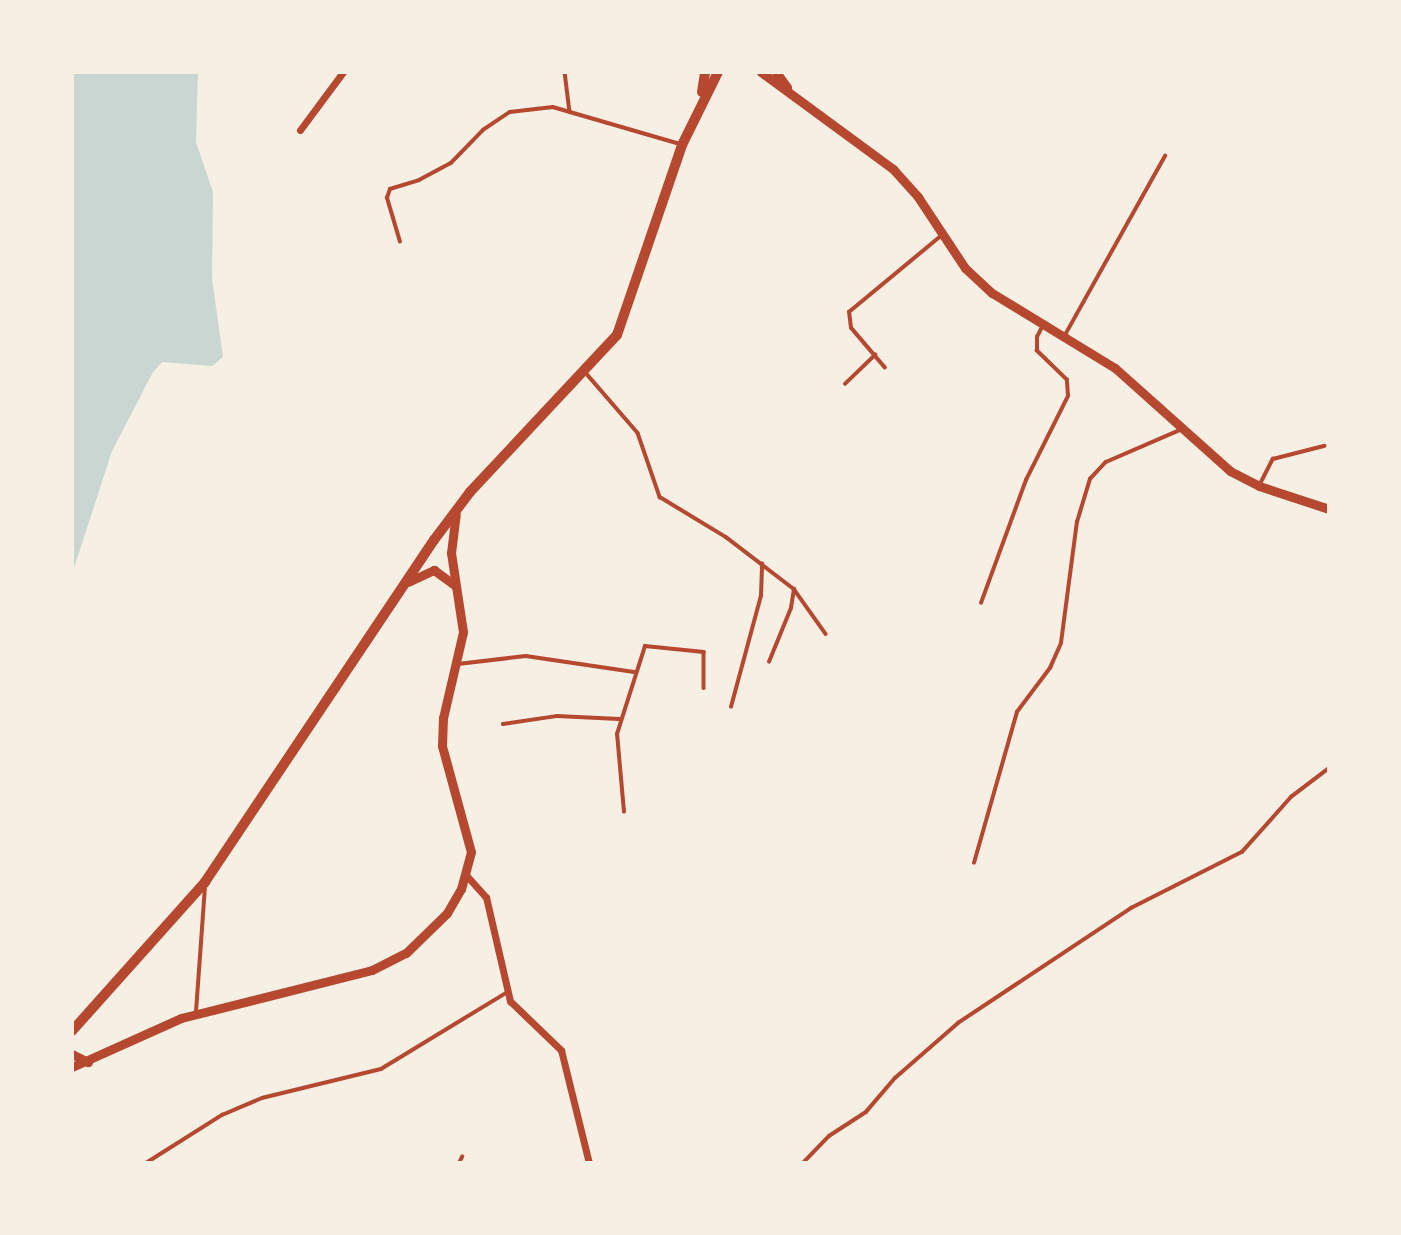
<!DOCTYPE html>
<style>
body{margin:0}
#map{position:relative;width:1401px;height:1235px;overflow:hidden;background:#f6efe4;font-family:"Open Sans",sans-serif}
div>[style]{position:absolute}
.water>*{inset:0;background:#c9d6d2}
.service>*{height:3.5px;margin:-1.75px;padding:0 1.75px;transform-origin:1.75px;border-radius:1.75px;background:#b5482f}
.minor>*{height:7px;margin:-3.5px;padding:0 3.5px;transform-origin:3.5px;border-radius:3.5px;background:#b5482f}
.tertiary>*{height:9px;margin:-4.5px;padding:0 4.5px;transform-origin:4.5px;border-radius:4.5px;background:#b5482f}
.secondary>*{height:10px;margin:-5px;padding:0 5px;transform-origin:5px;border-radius:5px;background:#b5482f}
span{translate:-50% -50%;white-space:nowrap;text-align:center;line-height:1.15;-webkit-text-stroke:5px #f6efe4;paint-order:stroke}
.frame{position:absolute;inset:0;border:74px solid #f6efe4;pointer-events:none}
</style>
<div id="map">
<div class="water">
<i style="clip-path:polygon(72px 72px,198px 72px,196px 142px,213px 192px,212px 279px,223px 357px,212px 366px,162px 362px,153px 372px,112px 451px,72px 574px)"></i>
</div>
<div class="service">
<i style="left:565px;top:72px;width:40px;rotate:82.9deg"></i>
<i style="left:400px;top:242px;width:46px;rotate:-106.5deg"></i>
<i style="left:387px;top:198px;width:9px;rotate:-72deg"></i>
<i style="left:390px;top:189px;width:30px;rotate:-17deg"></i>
<i style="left:419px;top:180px;width:36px;rotate:-28deg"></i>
<i style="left:451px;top:163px;width:46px;rotate:-45.9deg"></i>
<i style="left:483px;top:130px;width:32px;rotate:-34deg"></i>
<i style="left:510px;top:112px;width:43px;rotate:-6.6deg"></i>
<i style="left:553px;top:107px;width:132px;rotate:16.2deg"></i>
<i style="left:1065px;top:335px;width:205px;rotate:-60.8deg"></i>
<i style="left:885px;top:368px;width:52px;rotate:-130.4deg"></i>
<i style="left:851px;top:328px;width:16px;rotate:-97deg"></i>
<i style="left:849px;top:312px;width:119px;rotate:-39.6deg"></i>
<i style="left:586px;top:373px;width:79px;rotate:49.1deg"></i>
<i style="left:638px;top:433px;width:68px;rotate:71deg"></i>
<i style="left:660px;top:497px;width:77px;rotate:31.2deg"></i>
<i style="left:726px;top:537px;width:86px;rotate:37.4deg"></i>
<i style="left:794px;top:589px;width:55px;rotate:54.6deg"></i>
<i style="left:845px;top:384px;width:42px;rotate:-44deg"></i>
<i style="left:1260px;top:484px;width:28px;rotate:-63deg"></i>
<i style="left:1273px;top:459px;width:53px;rotate:-14.3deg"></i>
<i style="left:981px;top:603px;width:131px;rotate:-69.9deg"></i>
<i style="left:1026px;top:480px;width:94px;rotate:-63.4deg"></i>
<i style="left:1068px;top:396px;width:16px;rotate:-94deg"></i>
<i style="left:1067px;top:380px;width:42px;rotate:-136deg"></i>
<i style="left:1037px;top:351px;width:14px;rotate:-90deg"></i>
<i style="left:1037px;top:337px;width:11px;rotate:-63deg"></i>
<i style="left:769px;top:662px;width:58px;rotate:-67.8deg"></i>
<i style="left:791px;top:608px;width:19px;rotate:-81deg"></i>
<i style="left:458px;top:664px;width:68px;rotate:-6.7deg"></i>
<i style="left:526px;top:656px;width:109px;rotate:8.4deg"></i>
<i style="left:731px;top:707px;width:115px;rotate:-74.9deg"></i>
<i style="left:761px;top:596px;width:32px;rotate:-88deg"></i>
<i style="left:503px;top:724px;width:55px;rotate:-8.4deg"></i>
<i style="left:557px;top:716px;width:62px;rotate:2.8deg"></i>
<i style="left:624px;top:812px;width:78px;rotate:-95.1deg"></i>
<i style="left:617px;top:734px;width:92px;rotate:-72.3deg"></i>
<i style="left:645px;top:646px;width:59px;rotate:5.8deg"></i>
<i style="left:704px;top:652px;width:36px;rotate:90deg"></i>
<i style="left:974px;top:863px;width:157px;rotate:-74.1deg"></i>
<i style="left:1017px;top:712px;width:55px;rotate:-53.1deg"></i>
<i style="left:1050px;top:668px;width:27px;rotate:-66deg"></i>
<i style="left:1061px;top:643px;width:122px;rotate:-82.5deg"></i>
<i style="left:1077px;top:522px;width:45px;rotate:-73.2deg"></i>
<i style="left:1090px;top:479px;width:23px;rotate:-47deg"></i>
<i style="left:1106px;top:462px;width:81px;rotate:-23.4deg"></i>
<i style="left:196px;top:1012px;width:125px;rotate:-85.9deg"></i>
<i style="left:146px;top:1163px;width:90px;rotate:-32.3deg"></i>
<i style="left:222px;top:1115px;width:43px;rotate:-23deg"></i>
<i style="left:262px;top:1098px;width:122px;rotate:-13.7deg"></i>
<i style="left:381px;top:1069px;width:146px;rotate:-31.3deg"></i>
<i style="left:459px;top:1163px;width:7px;rotate:-63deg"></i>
<i style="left:803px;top:1163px;width:37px;rotate:-46deg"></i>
<i style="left:829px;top:1136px;width:44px;rotate:-33deg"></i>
<i style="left:866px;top:1112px;width:45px;rotate:-49.5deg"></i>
<i style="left:895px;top:1078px;width:84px;rotate:-41.1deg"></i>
<i style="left:958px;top:1023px;width:208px;rotate:-33.6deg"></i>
<i style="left:1131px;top:908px;width:124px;rotate:-26.8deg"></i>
<i style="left:1242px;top:852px;width:74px;rotate:-48.3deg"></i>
<i style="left:1291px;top:797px;width:48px;rotate:-37.3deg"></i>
</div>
<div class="minor">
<i style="left:300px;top:130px;width:72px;rotate:-53.4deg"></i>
<i style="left:466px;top:875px;width:30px;rotate:48deg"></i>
<i style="left:486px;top:897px;width:107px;rotate:77deg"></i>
<i style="left:510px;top:1001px;width:71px;rotate:43.9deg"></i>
<i style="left:561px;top:1050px;width:116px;rotate:76.1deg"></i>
</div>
<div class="tertiary">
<i style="left:761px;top:72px;width:164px;rotate:36.3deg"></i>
<i style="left:893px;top:169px;width:38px;rotate:48deg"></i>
<i style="left:918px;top:197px;width:85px;rotate:56.5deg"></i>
<i style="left:965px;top:268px;width:37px;rotate:43deg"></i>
<i style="left:992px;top:293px;width:144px;rotate:31.4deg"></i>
<i style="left:1115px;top:368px;width:154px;rotate:41.8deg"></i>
<i style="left:1230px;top:471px;width:33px;rotate:27deg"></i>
<i style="left:1259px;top:486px;width:74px;rotate:18.2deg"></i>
<i style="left:776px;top:72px;width:19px;rotate:54deg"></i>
<i style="left:408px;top:582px;width:29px;rotate:-25deg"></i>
<i style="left:434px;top:570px;width:26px;rotate:36deg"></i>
<i style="left:72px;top:1054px;width:18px;rotate:27deg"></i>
<i style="left:72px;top:1067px;width:120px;rotate:-24.2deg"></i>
<i style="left:181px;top:1018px;width:197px;rotate:-14.1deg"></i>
<i style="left:372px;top:970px;width:38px;rotate:-27deg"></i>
<i style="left:406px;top:953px;width:57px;rotate:-44.3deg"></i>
<i style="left:447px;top:913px;width:28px;rotate:-60deg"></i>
<i style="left:461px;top:889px;width:38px;rotate:-75deg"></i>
<i style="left:471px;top:852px;width:110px;rotate:-105.3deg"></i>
<i style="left:442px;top:746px;width:28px;rotate:-88deg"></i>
<i style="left:443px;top:718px;width:88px;rotate:-76.9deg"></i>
<i style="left:463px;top:632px;width:80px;rotate:-98.6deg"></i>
<i style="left:451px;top:553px;width:39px;rotate:-83deg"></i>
</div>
<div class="secondary">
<i style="left:702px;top:92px;width:20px;rotate:-81deg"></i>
<i style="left:72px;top:1031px;width:200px;rotate:-48.2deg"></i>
<i style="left:205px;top:882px;width:412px;rotate:-56.2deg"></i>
<i style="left:434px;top:540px;width:60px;rotate:-53.1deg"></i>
<i style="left:470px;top:492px;width:215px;rotate:-46.9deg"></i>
<i style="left:617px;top:335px;width:201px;rotate:-71.1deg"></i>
<i style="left:682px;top:145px;width:81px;rotate:-63.7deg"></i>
</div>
<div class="frame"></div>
</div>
